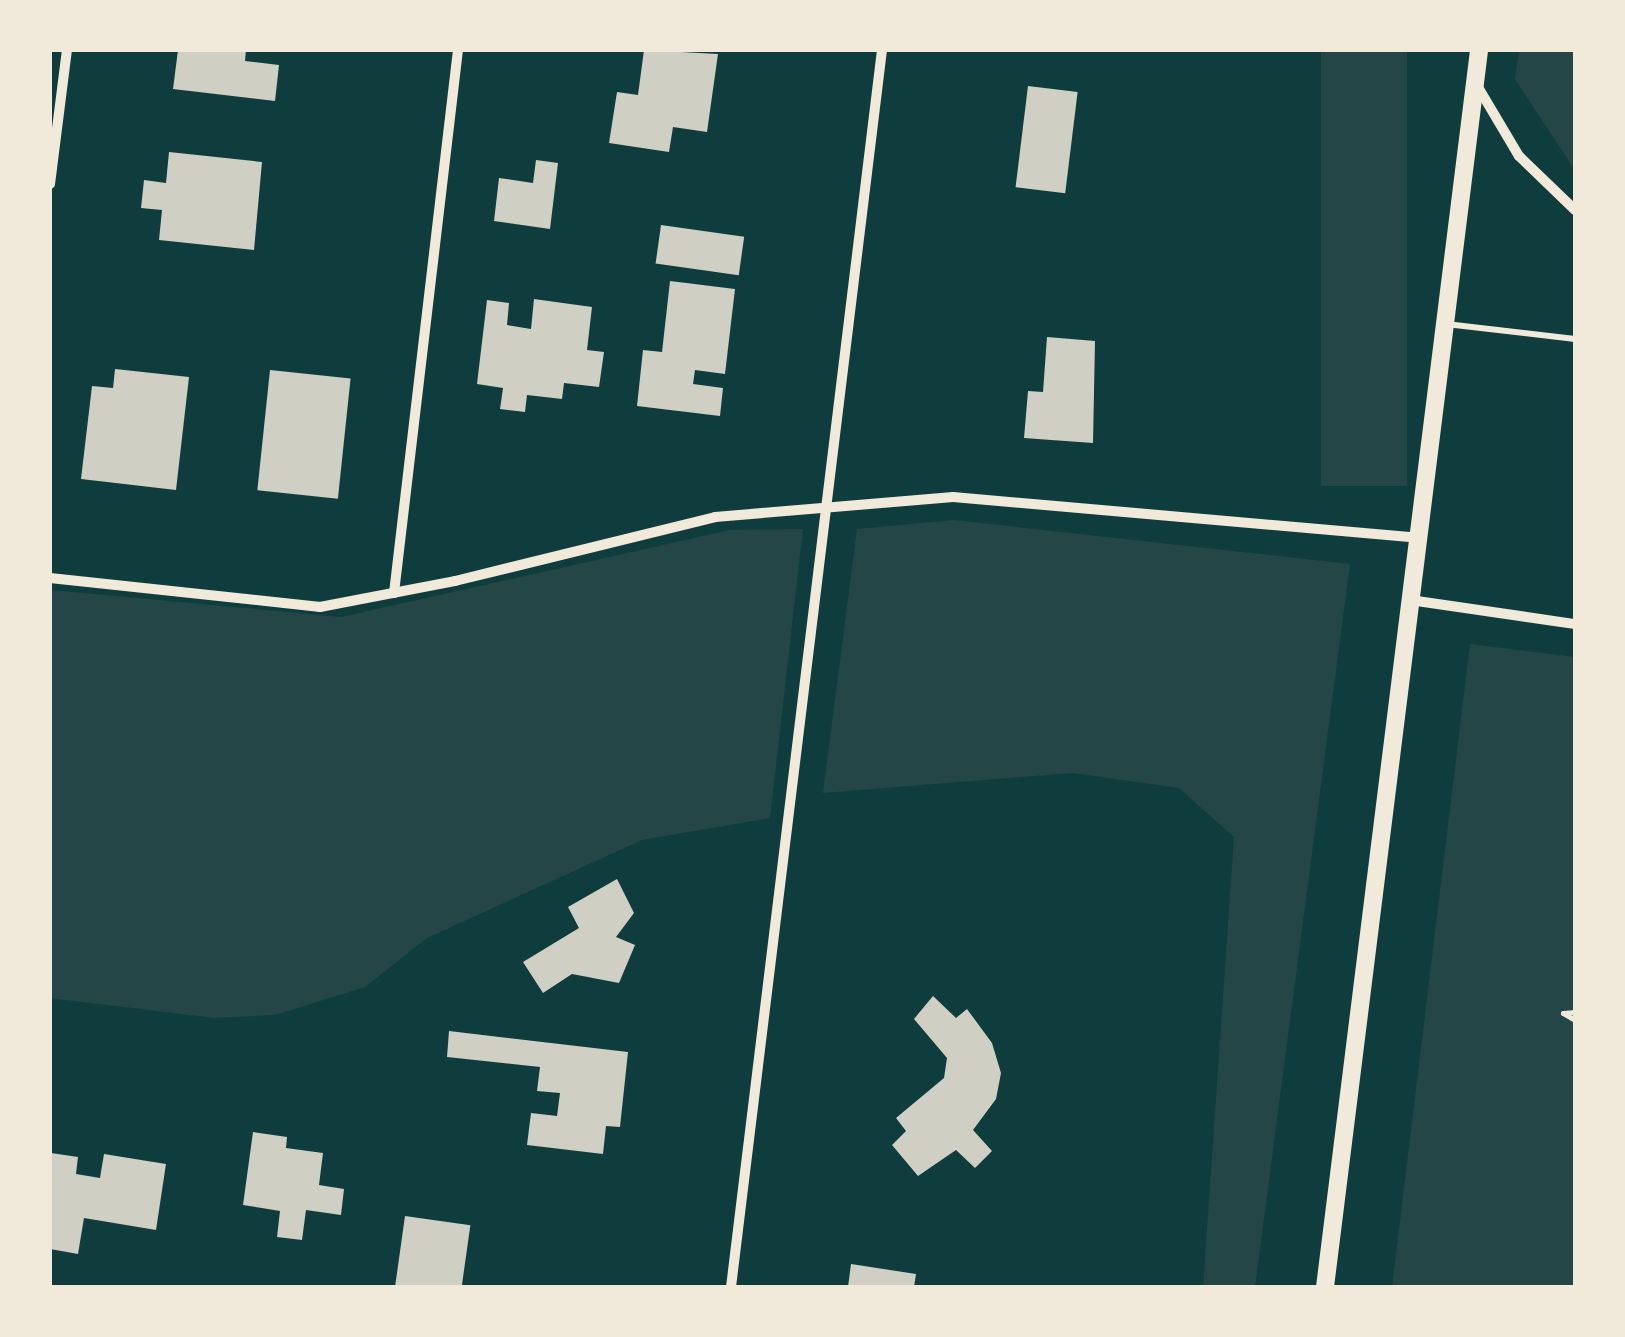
<!DOCTYPE html>
<style>
body{margin:0}
#map{position:relative;width:1625px;height:1337px;overflow:hidden;background:#0f3d3e;font-family:"IBM Plex Serif",serif}
div>[style]{position:absolute}
.green>*{inset:0;background:#244646;transform-origin:0 0}
.building>*{inset:0;background:#cfcfc3;transform-origin:0 0}
.path>*{height:5px;margin:-2.5px;padding:0 2.5px;transform-origin:2.5px;border-radius:2.5px;background:#f1e9da}
.service>*{height:6px;margin:-3px;padding:0 3px;transform-origin:3px;border-radius:3px;background:#f1e9da}
.minor>*{height:10px;margin:-5px;padding:0 5px;transform-origin:5px;border-radius:5px;background:#f1e9da}
.secondary>*{height:18px;margin:-9px;padding:0 9px;transform-origin:9px;border-radius:9px;background:#f1e9da}
span{translate:-50% -50%;white-space:nowrap;text-align:center;line-height:1.15;-webkit-text-stroke:10px #f1e9da;paint-order:stroke}
.frame{position:absolute;inset:0;border:52px solid #f1e9da;pointer-events:none}
</style>
<div id="map">
<div class="green">
<i style="left:1321px;top:50px;width:86px;height:436px"></i>
<i style="clip-path:polygon(1519px 50px,1575px 50px,1575px 170px,1515px 79px)"></i>
<i style="clip-path:polygon(954px 520px,1350px 564px,1255px 1287px,1203px 1287px,1234px 837px,1179px 788px,1072px 773px,823px 793px,857px 529px)"></i>
<i style="clip-path:polygon(803px 529px,770px 818px,642px 840px,427px 938px,365px 987px,275px 1015px,214px 1018px,50px 998px,50px 590px,341px 617px,730px 530px)"></i>
<i style="clip-path:polygon(1470px 644px,1575px 657px,1575px 1287px,1392px 1287px)"></i>
</div>
<div class="building">
<i style="clip-path:polygon(178px 50px,246px 50px,245px 61px,279px 65px,275px 101px,173px 89px)"></i>
<i style="clip-path:polygon(644px 50px,718px 54px,707px 132px,673px 127px,669px 152px,609px 143px,617px 92px,638px 95px)"></i>
<i style="left:1028px;top:86px;width:50px;height:102px;rotate:7deg"></i>
<i style="clip-path:polygon(169px 152px,262px 162px,254px 250px,159px 240px,162px 210px,141px 208px,144px 180px,166px 183px)"></i>
<i style="clip-path:polygon(536px 160px,558px 163px,550px 229px,494px 221px,499px 178px,533px 183px)"></i>
<i style="left:661px;top:225px;width:84px;height:39px;rotate:8deg"></i>
<i style="clip-path:polygon(670px 281px,735px 289px,725px 374px,695px 370px,693px 384px,723px 388px,720px 416px,637px 406px,643px 350px,662px 352px)"></i>
<i style="clip-path:polygon(534px 299px,592px 307px,587px 350px,604px 352px,599px 387px,564px 383px,562px 399px,527px 395px,525px 412px,500px 409px,503px 388px,477px 384px,487px 300px,509px 303px,507px 325px,531px 329px)"></i>
<i style="clip-path:polygon(1047px 337px,1095px 341px,1093px 443px,1024px 438px,1028px 391px,1043px 392px)"></i>
<i style="clip-path:polygon(115px 369px,189px 377px,176px 490px,81px 479px,92px 386px,113px 388px)"></i>
<i style="left:270px;top:370px;width:81px;height:121px;rotate:6deg"></i>
<i style="clip-path:polygon(617px 879px,634px 913px,616px 937px,635px 945px,619px 983px,572px 974px,543px 993px,523px 962px,579px 928px,568px 907px)"></i>
<i style="clip-path:polygon(933px 996px,956px 1018px,967px 1009px,992px 1043px,1001px 1073px,996px 1099px,973px 1130px,992px 1151px,975px 1168px,956px 1150px,918px 1176px,892px 1145px,906px 1131px,896px 1118px,944px 1078px,947px 1058px,914px 1019px)"></i>
<i style="clip-path:polygon(449px 1031px,628px 1052px,620px 1127px,606px 1126px,603px 1154px,527px 1145px,531px 1113px,557px 1116px,560px 1093px,537px 1091px,540px 1067px,447px 1057px)"></i>
<i style="clip-path:polygon(253px 1132px,287px 1137px,286px 1148px,323px 1153px,319px 1185px,344px 1189px,341px 1215px,306px 1210px,302px 1240px,277px 1237px,280px 1211px,243px 1205px)"></i>
<i style="clip-path:polygon(51px 1153px,78px 1157px,76px 1174px,100px 1178px,104px 1154px,166px 1164px,156px 1230px,84px 1218px,78px 1254px,50px 1249px)"></i>
<i style="left:405px;top:1216px;width:66px;height:71px;rotate:8deg"></i>
<i style="clip-path:polygon(851px 1264px,916px 1274px,914px 1287px,848px 1287px)"></i>
</div>
<div class="path">
<i style="left:1575px;top:1012px;width:12px;rotate:175deg"></i>
<i style="left:1563px;top:1013px;width:14px;rotate:30deg"></i>
</div>
<div class="service">
<i style="left:1446px;top:324px;width:130px;rotate:6.6deg"></i>
</div>
<div class="minor">
<i style="left:1475px;top:82px;width:86px;rotate:59.3deg"></i>
<i style="left:1519px;top:156px;width:78px;rotate:44deg"></i>
<i style="left:50px;top:184px;width:135px;rotate:-82.8deg"></i>
<i style="left:50px;top:578px;width:272px;rotate:6.1deg"></i>
<i style="left:320px;top:607px;width:137px;rotate:-10.9deg"></i>
<i style="left:455px;top:581px;width:268px;rotate:-13.8deg"></i>
<i style="left:715px;top:517px;width:239px;rotate:-4.8deg"></i>
<i style="left:953px;top:497px;width:467px;rotate:5deg"></i>
<i style="left:394px;top:593px;width:547px;rotate:-83.28deg"></i>
<i style="left:1410px;top:600px;width:167px;rotate:8.3deg"></i>
<i style="left:731px;top:1287px;width:1246px;rotate:-83.04deg"></i>
</div>
<div class="secondary">
<i style="left:1325px;top:1287px;width:1247px;rotate:-82.9deg"></i>
</div>
<div class="frame"></div>
</div>
